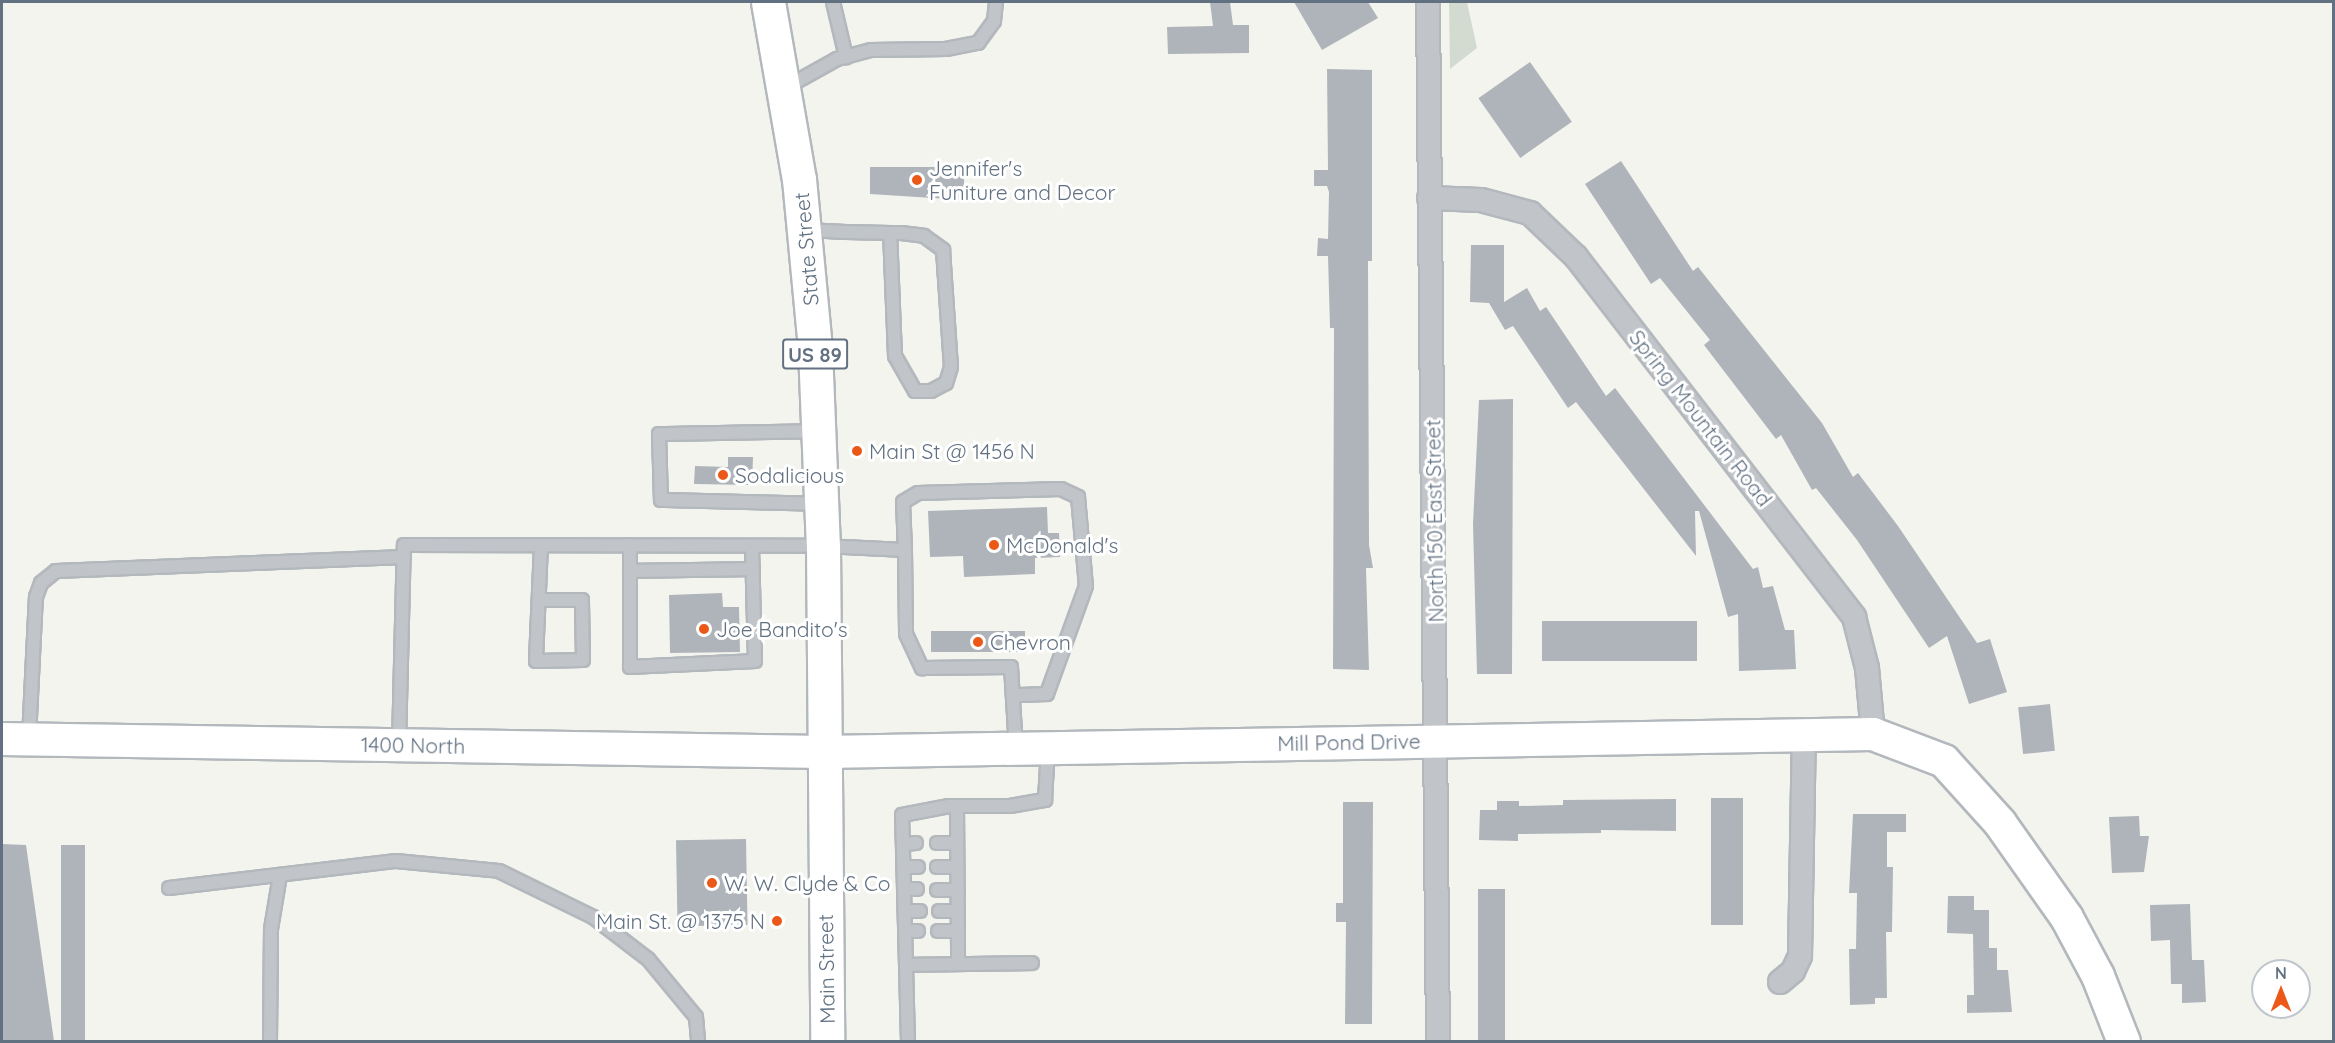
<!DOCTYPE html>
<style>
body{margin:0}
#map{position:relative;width:2335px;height:1043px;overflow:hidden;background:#f4f4ef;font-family:Quicksand,sans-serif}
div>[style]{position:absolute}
.green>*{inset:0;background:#d3dbd0}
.building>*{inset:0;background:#aeb4ba;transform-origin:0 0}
.roads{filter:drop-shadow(2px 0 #b3b8bd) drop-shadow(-2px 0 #b3b8bd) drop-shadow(0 2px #b3b8bd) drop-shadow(0 -2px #b3b8bd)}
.lane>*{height:12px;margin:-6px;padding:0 6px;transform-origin:6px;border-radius:6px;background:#c1c4c8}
.street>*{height:22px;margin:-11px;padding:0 11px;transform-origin:11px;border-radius:11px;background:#c1c4c8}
.secondary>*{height:32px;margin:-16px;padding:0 16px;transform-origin:16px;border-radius:16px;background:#fff}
.primary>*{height:33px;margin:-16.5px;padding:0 16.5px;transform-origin:16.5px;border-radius:16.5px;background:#fff}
.dots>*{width:16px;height:16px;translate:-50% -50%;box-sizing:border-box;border:3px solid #fff;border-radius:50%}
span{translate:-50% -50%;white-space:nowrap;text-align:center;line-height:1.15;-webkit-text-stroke:6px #fff;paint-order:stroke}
.shield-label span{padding:2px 4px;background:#fff;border:2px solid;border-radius:4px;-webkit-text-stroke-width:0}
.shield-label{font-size:20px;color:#617182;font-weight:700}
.poi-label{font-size:21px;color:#617182}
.left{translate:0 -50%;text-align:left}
.right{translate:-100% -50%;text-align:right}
.street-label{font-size:21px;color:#617182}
.frame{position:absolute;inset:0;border:3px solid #617182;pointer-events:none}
.north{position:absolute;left:2251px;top:959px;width:60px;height:60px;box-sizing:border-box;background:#fff;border:2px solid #c0c6cd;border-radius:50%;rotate:0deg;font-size:16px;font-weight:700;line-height:24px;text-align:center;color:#617182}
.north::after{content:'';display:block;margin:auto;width:21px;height:27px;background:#ec5817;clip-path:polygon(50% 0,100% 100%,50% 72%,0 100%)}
</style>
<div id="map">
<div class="green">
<i style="clip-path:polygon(1449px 2px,1467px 2px,1477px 48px,1450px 69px)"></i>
</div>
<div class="building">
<i style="clip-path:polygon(1210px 2px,1230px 2px,1233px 25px,1249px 25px,1249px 53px,1168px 54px,1167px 27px,1213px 26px)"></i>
<i style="clip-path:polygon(1294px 2px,1368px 2px,1378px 18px,1322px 50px)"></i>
<i style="left:1530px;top:62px;width:73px;height:63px;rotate:55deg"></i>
<i style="clip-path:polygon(1327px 69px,1372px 70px,1372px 261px,1368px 261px,1369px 545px,1373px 568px,1366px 568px,1369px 670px,1333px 669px,1334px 328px,1330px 328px,1328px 256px,1317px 256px,1318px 238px,1328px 239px,1329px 192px,1327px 186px,1314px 186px,1314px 170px,1328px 170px)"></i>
<i style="clip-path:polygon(1621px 161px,1693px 271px,1698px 267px,1822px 423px,1853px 477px,1858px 473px,1898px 526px,1977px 643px,1990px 639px,2007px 692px,1969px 704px,1947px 636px,1929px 648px,1857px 540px,1816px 488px,1812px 490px,1781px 435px,1776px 439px,1704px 345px,1710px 340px,1660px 278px,1651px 284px,1585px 184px)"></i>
<i style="clip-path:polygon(870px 167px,964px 167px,964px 200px,870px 194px)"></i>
<i style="clip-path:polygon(1471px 245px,1504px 245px,1504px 302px,1527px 288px,1540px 311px,1546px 307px,1606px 396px,1615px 388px,1753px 569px,1758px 567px,1763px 588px,1773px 586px,1785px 630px,1794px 630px,1796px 669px,1739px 671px,1738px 614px,1728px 617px,1699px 511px,1695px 511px,1696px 556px,1576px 402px,1568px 408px,1513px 326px,1505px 330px,1489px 303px,1470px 302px)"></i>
<i style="clip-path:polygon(1513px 399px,1512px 674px,1477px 674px,1473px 524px,1479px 400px)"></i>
<i style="clip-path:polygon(728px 457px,753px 457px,752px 485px,694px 484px,695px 466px,728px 467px)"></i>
<i style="clip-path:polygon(1047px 507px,1048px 533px,1059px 533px,1060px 557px,1035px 558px,1035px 574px,964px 577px,963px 556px,930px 557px,928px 511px)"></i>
<i style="clip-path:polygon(722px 593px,723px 607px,739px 607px,740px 652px,670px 653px,669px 595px)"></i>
<i style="left:1542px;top:621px;width:155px;height:40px"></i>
<i style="left:1025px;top:631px;width:21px;height:94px;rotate:90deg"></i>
<i style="left:2050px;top:704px;width:47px;height:32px;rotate:84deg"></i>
<i style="left:1711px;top:798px;width:32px;height:127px"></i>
<i style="clip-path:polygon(1676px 799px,1676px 831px,1601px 830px,1601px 833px,1518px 834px,1518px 841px,1479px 840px,1480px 810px,1497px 810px,1497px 801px,1519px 801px,1519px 806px,1563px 805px,1563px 800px)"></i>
<i style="clip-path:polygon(1343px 802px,1373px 802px,1372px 1024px,1345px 1024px,1346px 922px,1336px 922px,1336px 903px,1343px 903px)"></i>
<i style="clip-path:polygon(1853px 814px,1906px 814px,1906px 832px,1887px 832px,1887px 867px,1893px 867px,1892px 932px,1886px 932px,1887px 998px,1875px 998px,1875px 1004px,1850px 1005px,1849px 949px,1856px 949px,1857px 893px,1849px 893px)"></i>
<i style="clip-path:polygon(2139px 816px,2140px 836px,2149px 836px,2144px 872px,2112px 873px,2109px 817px)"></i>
<i style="left:746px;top:839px;width:86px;height:70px;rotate:89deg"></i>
<i style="clip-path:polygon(2px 844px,26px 845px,54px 1041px,2px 1041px)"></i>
<i style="left:61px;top:845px;width:24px;height:198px"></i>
<i style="left:1505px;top:889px;width:152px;height:27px;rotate:90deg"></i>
<i style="clip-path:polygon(1948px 896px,1974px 896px,1974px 910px,1989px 910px,1989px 948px,1997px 948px,1997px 970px,2008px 970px,2012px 1012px,1967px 1013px,1967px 995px,1974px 995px,1973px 934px,1947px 933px)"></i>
<i style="clip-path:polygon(2190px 904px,2192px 960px,2204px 960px,2206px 1002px,2182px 1003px,2182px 984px,2171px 984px,2170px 940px,2151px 941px,2150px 905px)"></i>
</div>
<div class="roads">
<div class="lane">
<i style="left:833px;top:2px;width:57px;rotate:76.7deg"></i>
<i style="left:785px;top:88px;width:60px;rotate:-29.1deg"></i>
<i style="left:837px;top:59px;width:35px;rotate:-15deg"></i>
<i style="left:871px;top:50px;width:75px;rotate:-0.8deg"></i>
<i style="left:946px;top:49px;width:33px;rotate:-11deg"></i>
<i style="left:978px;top:43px;width:27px;rotate:-54deg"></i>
<i style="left:994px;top:21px;width:19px;rotate:-84deg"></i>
<i style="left:805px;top:230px;width:41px;rotate:2.8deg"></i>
<i style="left:846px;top:232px;width:44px;rotate:1.3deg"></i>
<i style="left:890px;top:233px;width:11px"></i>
<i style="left:901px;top:233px;width:23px;rotate:7deg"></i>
<i style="left:924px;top:236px;width:24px;rotate:36deg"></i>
<i style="left:943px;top:250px;width:117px;rotate:86.1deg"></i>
<i style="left:951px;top:367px;width:17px;rotate:107deg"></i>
<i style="left:946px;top:383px;width:17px;rotate:152deg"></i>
<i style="left:931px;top:391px;width:16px;rotate:180deg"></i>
<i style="left:915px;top:391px;width:40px;rotate:-119.7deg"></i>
<i style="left:895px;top:356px;width:123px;rotate:-92.3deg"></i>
<i style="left:817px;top:431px;width:158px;rotate:178.9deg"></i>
<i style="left:659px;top:434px;width:66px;rotate:88.3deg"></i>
<i style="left:661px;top:500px;width:159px;rotate:1.4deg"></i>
<i style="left:541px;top:545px;width:116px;rotate:92.5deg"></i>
<i style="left:536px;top:661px;width:47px;rotate:-1.2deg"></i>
<i style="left:583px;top:660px;width:60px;rotate:-91deg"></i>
<i style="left:582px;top:600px;width:41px;rotate:180deg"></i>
<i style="left:630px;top:545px;width:122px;rotate:90deg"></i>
<i style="left:630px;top:667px;width:125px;rotate:-2.7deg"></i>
<i style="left:755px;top:661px;width:115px;rotate:-91.5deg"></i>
<i style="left:905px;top:550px;width:48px;rotate:-92.4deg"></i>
<i style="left:903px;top:502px;width:17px;rotate:-31deg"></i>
<i style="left:918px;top:493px;width:143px;rotate:-1.6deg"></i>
<i style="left:1061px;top:489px;width:19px;rotate:25deg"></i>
<i style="left:1078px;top:497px;width:89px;rotate:84.9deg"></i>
<i style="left:1086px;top:586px;width:115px;rotate:109.9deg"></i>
<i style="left:1047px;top:694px;width:34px;rotate:178deg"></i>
<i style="left:630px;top:571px;width:123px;rotate:-0.9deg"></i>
<i style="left:29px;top:738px;width:141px;rotate:-87.2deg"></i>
<i style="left:36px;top:597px;width:15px;rotate:-70deg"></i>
<i style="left:41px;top:583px;width:19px;rotate:-39deg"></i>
<i style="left:56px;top:571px;width:348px;rotate:-2.3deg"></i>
<i style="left:399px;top:744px;width:199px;rotate:-88.6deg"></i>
<i style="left:404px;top:545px;width:419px;rotate:0.1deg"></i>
<i style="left:823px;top:546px;width:82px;rotate:2.8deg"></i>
<i style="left:905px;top:550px;width:84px;rotate:89.3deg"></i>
<i style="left:906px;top:634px;width:38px;rotate:65deg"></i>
<i style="left:922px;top:668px;width:89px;rotate:-0.6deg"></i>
<i style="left:1011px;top:667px;width:81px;rotate:86.5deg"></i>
<i style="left:957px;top:806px;width:158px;rotate:89.6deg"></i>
<i style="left:937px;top:843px;width:20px"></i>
<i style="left:903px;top:844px;width:13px;rotate:-4deg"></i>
<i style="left:904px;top:867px;width:14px"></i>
<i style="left:937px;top:867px;width:20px"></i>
<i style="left:169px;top:888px;width:229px;rotate:-6.8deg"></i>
<i style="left:396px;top:861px;width:103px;rotate:5.5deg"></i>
<i style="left:499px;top:871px;width:105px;rotate:26.1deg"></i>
<i style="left:593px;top:917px;width:69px;rotate:37.4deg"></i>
<i style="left:648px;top:959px;width:75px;rotate:50.4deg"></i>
<i style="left:696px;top:1017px;width:25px;rotate:85deg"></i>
<i style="left:904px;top:889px;width:13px"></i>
<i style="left:937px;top:890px;width:21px"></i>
<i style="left:905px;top:911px;width:15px"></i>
<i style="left:939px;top:911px;width:19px"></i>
<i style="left:905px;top:931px;width:13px"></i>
<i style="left:938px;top:931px;width:20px"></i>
<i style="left:906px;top:965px;width:126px;rotate:-0.9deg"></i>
<i style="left:270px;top:1042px;width:113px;rotate:-89.5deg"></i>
<i style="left:271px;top:929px;width:55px;rotate:-80.5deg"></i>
<i style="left:908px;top:1042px;width:227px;rotate:-91.5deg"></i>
<i style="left:902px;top:815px;width:48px;rotate:-10.8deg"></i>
<i style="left:949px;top:806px;width:61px"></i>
<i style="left:1010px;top:806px;width:36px;rotate:-10deg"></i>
<i style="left:1045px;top:800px;width:52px;rotate:-86.7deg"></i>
</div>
<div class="street">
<i style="left:1428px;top:2px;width:1040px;rotate:89.45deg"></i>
<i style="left:1429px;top:198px;width:52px;rotate:2.2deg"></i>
<i style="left:1481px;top:200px;width:51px;rotate:14.9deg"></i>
<i style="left:1530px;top:213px;width:64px;rotate:43.7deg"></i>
<i style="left:1576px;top:257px;width:455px;rotate:52.3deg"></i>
<i style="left:1854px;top:617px;width:53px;rotate:75.7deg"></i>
<i style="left:1867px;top:668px;width:66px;rotate:84.8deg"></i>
<i style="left:1780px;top:982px;width:17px;rotate:-40deg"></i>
<i style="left:1793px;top:971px;width:17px;rotate:-65deg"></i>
<i style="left:1800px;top:956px;width:219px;rotate:-89deg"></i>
</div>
<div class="secondary">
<i style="left:2px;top:739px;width:822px;rotate:0.91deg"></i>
<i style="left:824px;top:752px;width:1049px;rotate:-0.98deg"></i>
<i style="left:1873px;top:734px;width:76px;rotate:20.8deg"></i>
<i style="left:1944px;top:761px;width:84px;rotate:47.9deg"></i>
<i style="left:2000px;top:823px;width:116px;rotate:54.8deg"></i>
<i style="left:2067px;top:918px;width:66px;rotate:61.9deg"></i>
<i style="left:2098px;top:976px;width:71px;rotate:68.5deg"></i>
</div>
<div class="primary">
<i style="left:768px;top:2px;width:180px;rotate:80.1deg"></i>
<i style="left:799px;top:179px;width:171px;rotate:84.6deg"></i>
<i style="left:815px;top:349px;width:197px;rotate:87.7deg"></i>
<i style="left:823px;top:546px;width:496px;rotate:89.5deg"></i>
</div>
</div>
<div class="dots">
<i style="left:917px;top:180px;background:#ec5817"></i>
<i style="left:857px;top:451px;background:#ec5817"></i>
<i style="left:723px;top:475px;background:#ec5817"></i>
<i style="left:994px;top:545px;background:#ec5817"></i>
<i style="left:704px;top:629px;background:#ec5817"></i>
<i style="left:978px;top:642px;background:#ec5817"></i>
<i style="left:712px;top:883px;background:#ec5817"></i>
<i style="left:777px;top:921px;background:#ec5817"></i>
</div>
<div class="shield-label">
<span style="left:815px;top:354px">US 89</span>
</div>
<div class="poi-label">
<span class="left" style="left:929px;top:180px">Jennifer's<br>Funiture and Decor</span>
<span class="left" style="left:869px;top:451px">Main St @ 1456 N</span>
<span class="left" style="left:735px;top:475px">Sodalicious</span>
<span class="left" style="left:1006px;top:545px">McDonald's</span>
<span class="left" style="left:716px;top:629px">Joe Bandito's</span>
<span class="left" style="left:990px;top:642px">Chevron</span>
<span class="left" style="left:724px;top:883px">W. W. Clyde &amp; Co</span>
<span class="right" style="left:765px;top:921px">Main St. @ 1375 N</span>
</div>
<div class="street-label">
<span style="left:806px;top:249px;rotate:-95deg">State Street</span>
<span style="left:1701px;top:418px;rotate:52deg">Spring Mountain Road</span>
<span style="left:1434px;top:521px;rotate:-91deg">North 150 East Street</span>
<span style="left:1349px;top:742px;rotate:-1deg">Mill Pond Drive</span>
<span style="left:413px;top:745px;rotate:1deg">1400 North</span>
<span style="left:826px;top:969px;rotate:-91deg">Main Street</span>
</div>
<div class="frame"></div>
<div class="north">N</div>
</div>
